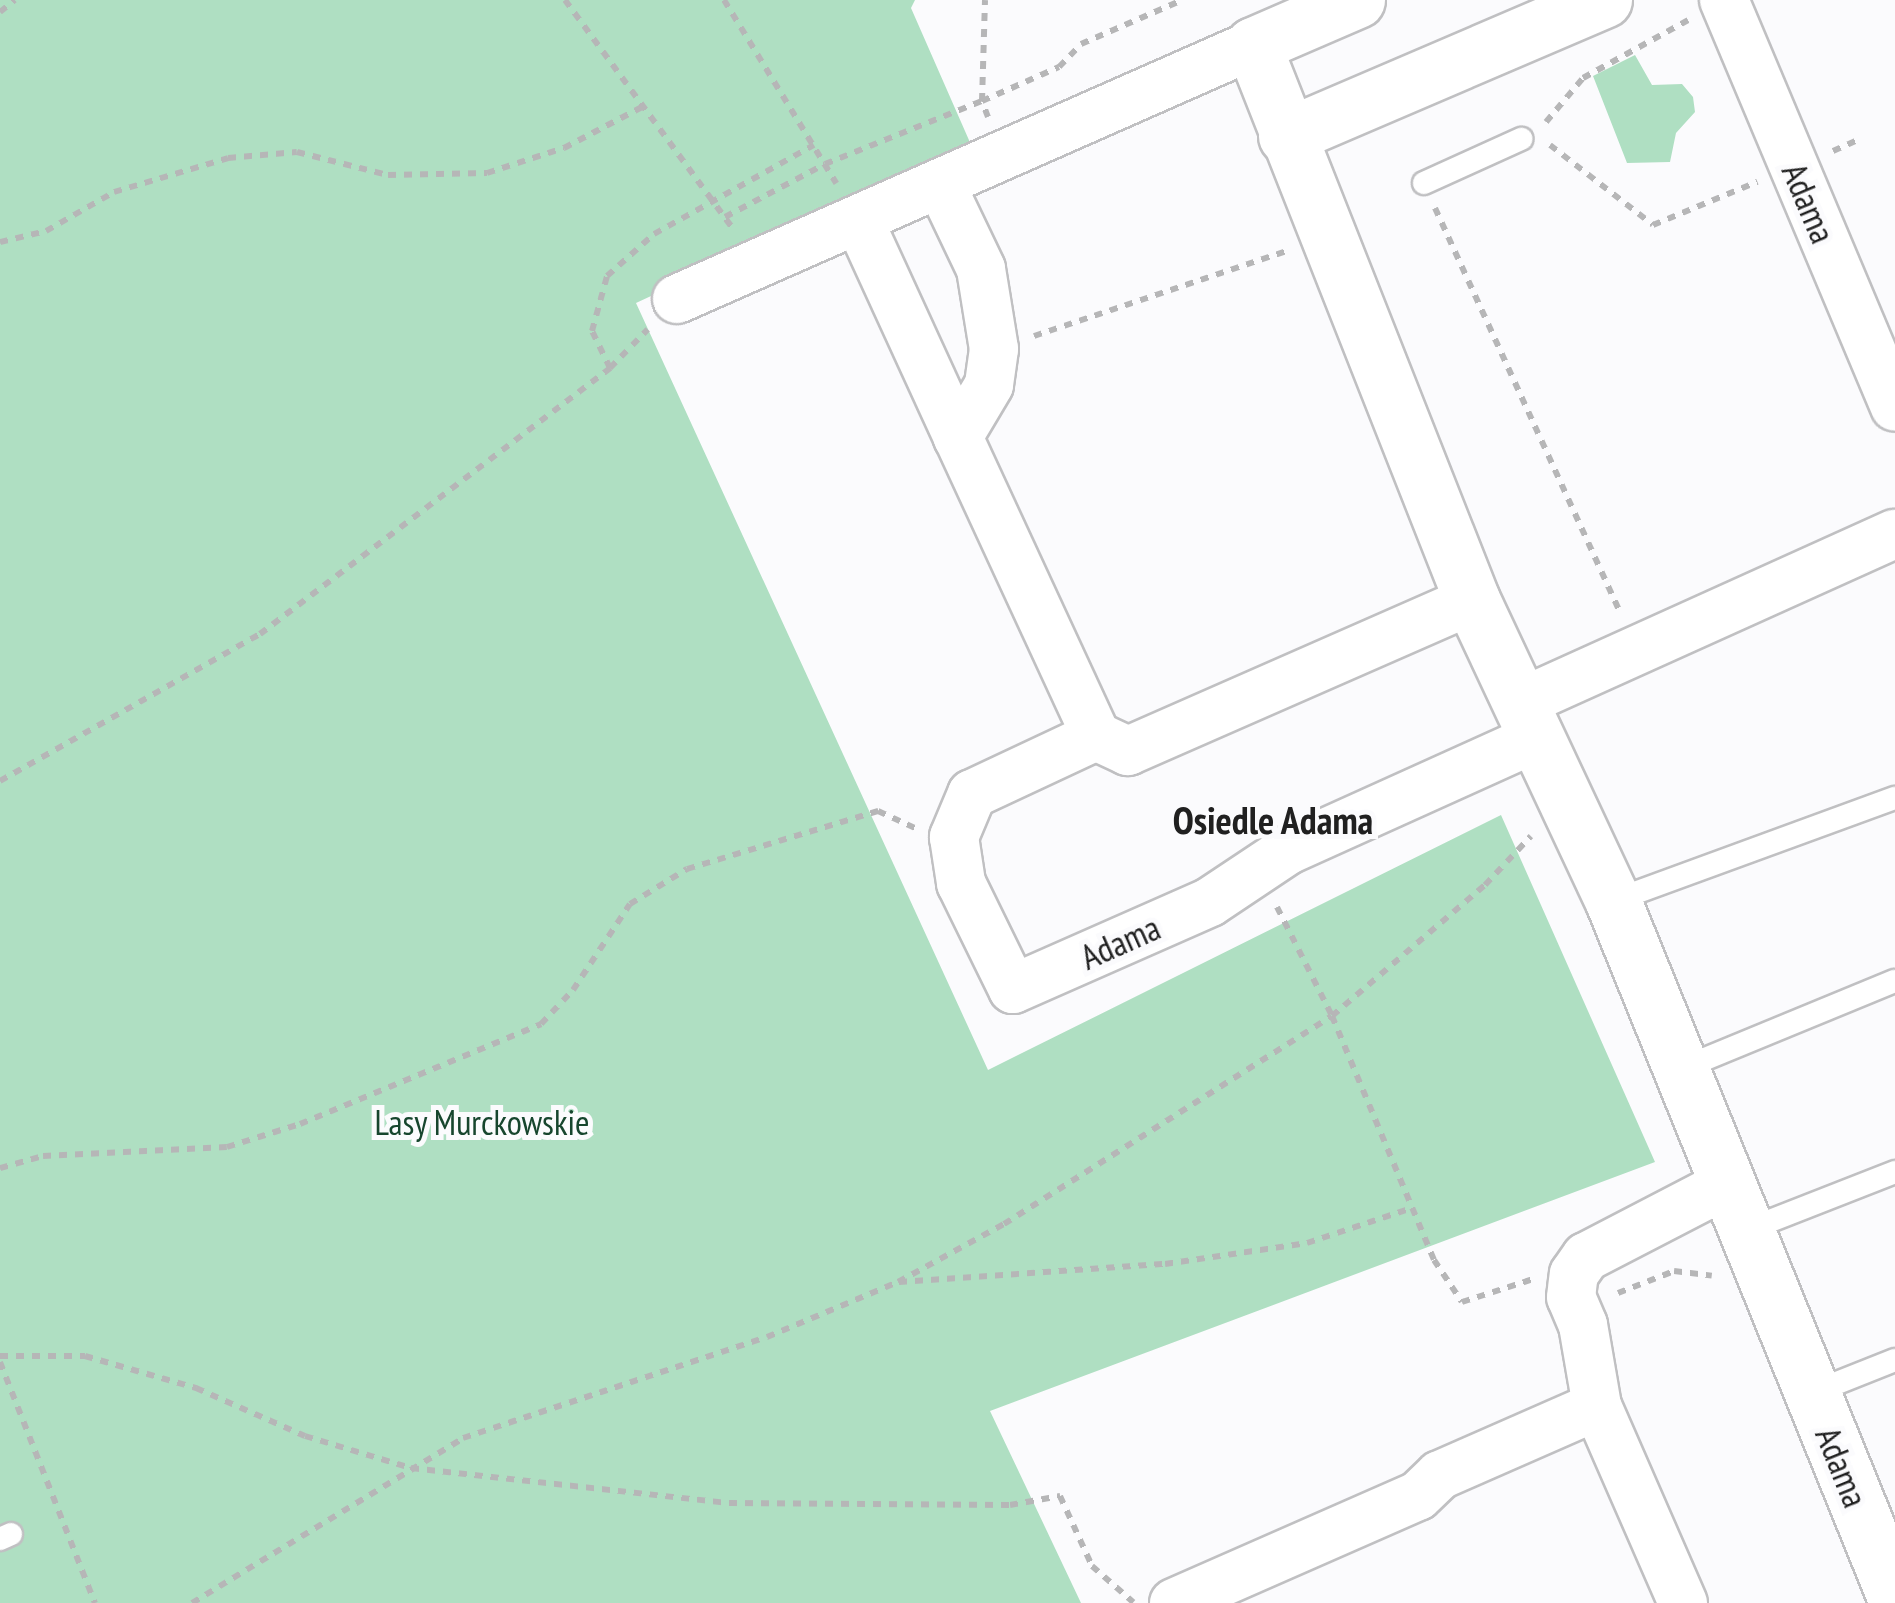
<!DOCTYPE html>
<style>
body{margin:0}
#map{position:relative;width:1895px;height:1603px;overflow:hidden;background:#fbfbfd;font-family:"PT Sans Narrow",sans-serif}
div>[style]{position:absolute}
.green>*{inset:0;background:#afdfc2}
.path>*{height:6px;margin-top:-3px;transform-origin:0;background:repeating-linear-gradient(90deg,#b6b6b7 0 8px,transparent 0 16px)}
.roads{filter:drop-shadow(2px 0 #c0c0c2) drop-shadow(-2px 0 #c0c0c2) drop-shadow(0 2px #c0c0c2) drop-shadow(0 -2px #c0c0c2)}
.service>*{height:22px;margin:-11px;padding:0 11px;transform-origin:11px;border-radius:11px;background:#fff}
.minor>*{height:48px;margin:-24px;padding:0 24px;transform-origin:24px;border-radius:24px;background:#fff}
.tertiary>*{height:55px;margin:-27.5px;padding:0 27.5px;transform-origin:27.5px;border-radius:27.5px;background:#fff}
span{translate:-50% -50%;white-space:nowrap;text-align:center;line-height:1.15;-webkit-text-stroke:10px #fbfbfd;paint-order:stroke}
.street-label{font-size:35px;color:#202020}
.park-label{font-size:35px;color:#17462e}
.neighbourhood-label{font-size:38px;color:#202020;font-weight:700}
</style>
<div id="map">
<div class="green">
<i style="clip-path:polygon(0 0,915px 0,911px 8px,972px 147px,636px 303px,988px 1070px,1501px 815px,1655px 1162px,990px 1411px,1081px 1603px,0 1603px)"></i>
<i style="clip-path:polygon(1635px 55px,1652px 85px,1682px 84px,1693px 97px,1695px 112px,1676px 133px,1670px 162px,1627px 163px,1593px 76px)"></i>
</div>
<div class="path">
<i style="left:565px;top:0;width:284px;rotate:53.7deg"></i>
<i style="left:724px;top:0;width:215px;rotate:58.5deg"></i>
<i style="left:0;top:12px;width:19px;rotate:-39deg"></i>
<i style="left:988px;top:117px;width:17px;rotate:-111deg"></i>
<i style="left:982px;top:101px;width:84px;rotate:-23.8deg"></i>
<i style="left:1059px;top:67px;width:32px;rotate:-46deg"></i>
<i style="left:1081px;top:44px;width:110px;rotate:-23.5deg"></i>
<i style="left:1546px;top:122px;width:57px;rotate:-49.9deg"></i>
<i style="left:1583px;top:78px;width:120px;rotate:-28.9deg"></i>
<i style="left:1550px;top:145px;width:130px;rotate:37.8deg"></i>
<i style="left:1653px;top:225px;width:113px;rotate:-22.5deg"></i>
<i style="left:1833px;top:151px;width:27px;rotate:-24deg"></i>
<i style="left:1435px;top:208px;width:447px;rotate:65.4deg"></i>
<i style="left:725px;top:217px;width:113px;rotate:-27.9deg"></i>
<i style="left:825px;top:164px;width:169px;rotate:-21.9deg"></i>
<i style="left:982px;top:101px;width:101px;rotate:-88.3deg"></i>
<i style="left:0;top:242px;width:47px;rotate:-13.4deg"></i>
<i style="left:46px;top:231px;width:78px;rotate:-29.8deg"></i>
<i style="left:114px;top:192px;width:119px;rotate:-16.6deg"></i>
<i style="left:228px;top:158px;width:69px;rotate:-5deg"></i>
<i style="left:297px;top:152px;width:94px;rotate:14.2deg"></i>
<i style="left:388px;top:175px;width:99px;rotate:-1.2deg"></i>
<i style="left:487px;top:173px;width:81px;rotate:-18deg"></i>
<i style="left:564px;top:148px;width:93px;rotate:-27.7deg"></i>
<i style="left:1034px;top:336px;width:267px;rotate:-18.6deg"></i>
<i style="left:610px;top:368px;width:41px;rotate:-115.9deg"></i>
<i style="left:592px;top:331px;width:57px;rotate:-74.7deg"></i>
<i style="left:607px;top:276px;width:63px;rotate:-41.8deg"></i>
<i style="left:654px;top:234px;width:183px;rotate:-29.1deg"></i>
<i style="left:0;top:781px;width:299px;rotate:-29.5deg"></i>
<i style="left:260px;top:634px;width:440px;rotate:-37.2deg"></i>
<i style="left:610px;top:368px;width:54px;rotate:-45.7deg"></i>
<i style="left:1277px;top:907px;width:122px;rotate:63.2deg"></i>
<i style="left:1332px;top:1016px;width:264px;rotate:67.3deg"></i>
<i style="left:1434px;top:1260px;width:50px;rotate:56.3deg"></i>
<i style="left:1462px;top:1302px;width:75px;rotate:-17.9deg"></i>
<i style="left:0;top:1168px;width:45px;rotate:-15.6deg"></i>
<i style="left:43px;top:1156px;width:184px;rotate:-2.8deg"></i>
<i style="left:227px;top:1147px;width:77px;rotate:-17.5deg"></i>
<i style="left:300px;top:1124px;width:261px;rotate:-22.5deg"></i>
<i style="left:541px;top:1024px;width:47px;rotate:-46.7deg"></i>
<i style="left:573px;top:990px;width:103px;rotate:-56.5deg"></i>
<i style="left:630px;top:904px;width:67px;rotate:-31.6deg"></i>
<i style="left:687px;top:869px;width:200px;rotate:-16.9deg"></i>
<i style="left:878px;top:811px;width:41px;rotate:24.7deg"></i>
<i style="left:899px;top:1282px;width:267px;rotate:-3.9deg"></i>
<i style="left:1165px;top:1264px;width:144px;rotate:-8.4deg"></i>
<i style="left:1307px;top:1243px;width:111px;rotate:-18.4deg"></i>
<i style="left:1618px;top:1293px;width:60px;rotate:-21.4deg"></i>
<i style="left:1674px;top:1271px;width:38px;rotate:7deg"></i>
<i style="left:0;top:1356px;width:85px"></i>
<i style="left:85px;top:1356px;width:116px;rotate:16.1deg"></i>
<i style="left:196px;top:1388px;width:119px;rotate:23.8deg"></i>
<i style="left:305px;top:1436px;width:111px;rotate:16.8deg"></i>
<i style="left:411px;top:1468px;width:320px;rotate:6.3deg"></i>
<i style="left:729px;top:1503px;width:281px;rotate:0.4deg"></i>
<i style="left:1010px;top:1505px;width:51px;rotate:-10.2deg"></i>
<i style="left:1060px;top:1496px;width:77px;rotate:65.4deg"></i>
<i style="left:1092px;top:1566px;width:55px;rotate:41.3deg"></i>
<i style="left:0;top:1362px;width:259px;rotate:68.5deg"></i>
<i style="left:192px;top:1603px;width:317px;rotate:-31.3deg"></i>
<i style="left:463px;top:1438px;width:320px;rotate:-18.4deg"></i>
<i style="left:767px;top:1337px;width:142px;rotate:-22.8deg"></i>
<i style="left:898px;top:1282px;width:121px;rotate:-28.7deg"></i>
<i style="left:1004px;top:1224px;width:388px;rotate:-32.4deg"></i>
<i style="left:1332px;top:1016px;width:201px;rotate:-40.6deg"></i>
<i style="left:1485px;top:885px;width:67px;rotate:-46.8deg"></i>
</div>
<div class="roads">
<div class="service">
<i style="left:1424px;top:183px;width:107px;rotate:-24.4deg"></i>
<i style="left:1613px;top:901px;width:300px;rotate:-20.1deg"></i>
<i style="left:1681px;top:1069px;width:231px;rotate:-22.4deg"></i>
<i style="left:1747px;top:1230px;width:159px;rotate:-21.4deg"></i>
<i style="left:1812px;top:1393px;width:89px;rotate:-21.7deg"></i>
<i style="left:0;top:1539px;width:12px;rotate:-24deg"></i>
</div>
<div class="minor">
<i style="left:1724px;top:0;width:441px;rotate:67.2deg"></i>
<i style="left:941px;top:185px;width:93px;rotate:64.5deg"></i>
<i style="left:981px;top:269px;width:81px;rotate:80.8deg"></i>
<i style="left:994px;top:349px;width:36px;rotate:98deg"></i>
<i style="left:989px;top:385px;width:61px;rotate:120.8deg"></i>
<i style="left:958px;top:437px;width:329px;rotate:65.2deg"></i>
<i style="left:860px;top:223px;width:235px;rotate:65.4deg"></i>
<i style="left:677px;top:299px;width:630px;rotate:-23.8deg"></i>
<i style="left:1472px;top:600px;width:376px;rotate:156.3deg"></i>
<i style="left:1128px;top:751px;width:35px;rotate:-155deg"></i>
<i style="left:1096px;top:736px;width:137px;rotate:154.9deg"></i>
<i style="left:972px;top:794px;width:47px;rotate:112.7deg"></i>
<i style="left:954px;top:837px;width:47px;rotate:81.3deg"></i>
<i style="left:961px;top:883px;width:118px;rotate:63.9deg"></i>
<i style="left:1013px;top:989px;width:215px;rotate:-23.8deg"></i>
<i style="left:1210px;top:902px;width:94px;rotate:-33.7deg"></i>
<i style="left:1288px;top:850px;width:272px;rotate:-24.3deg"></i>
<i style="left:1520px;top:703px;width:411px;rotate:-24.3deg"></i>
<i style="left:1174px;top:1603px;width:266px;rotate:-23.7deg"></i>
<i style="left:1418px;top:1496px;width:30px;rotate:-44deg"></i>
<i style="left:1440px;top:1475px;width:171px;rotate:-23.7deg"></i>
<i style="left:1683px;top:1603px;width:215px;rotate:-113.6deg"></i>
<i style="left:1597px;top:1406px;width:82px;rotate:-99.8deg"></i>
<i style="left:1583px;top:1325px;width:30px;rotate:-113deg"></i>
<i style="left:1571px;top:1297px;width:23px;rotate:-83deg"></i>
<i style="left:1574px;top:1274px;width:21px;rotate:-55deg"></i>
<i style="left:1586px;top:1257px;width:161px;rotate:-27.4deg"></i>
</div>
<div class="tertiary">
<i style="left:1357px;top:0;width:113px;rotate:156.6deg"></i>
<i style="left:1253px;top:45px;width:597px;rotate:68.47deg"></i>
<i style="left:1472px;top:600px;width:332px;rotate:64.9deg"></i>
<i style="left:1613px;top:901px;width:751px;rotate:67.94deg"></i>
<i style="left:1286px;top:136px;width:346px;rotate:-23.2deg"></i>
</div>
</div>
<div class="street-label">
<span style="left:1809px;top:203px;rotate:67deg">Adama</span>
<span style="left:1120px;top:942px;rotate:-24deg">Adama</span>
<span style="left:1842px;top:1467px;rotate:68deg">Adama</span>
</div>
<div class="park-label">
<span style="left:482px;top:1122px">Lasy Murckowskie</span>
</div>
<div class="neighbourhood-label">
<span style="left:1273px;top:820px">Osiedle Adama</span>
</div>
</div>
